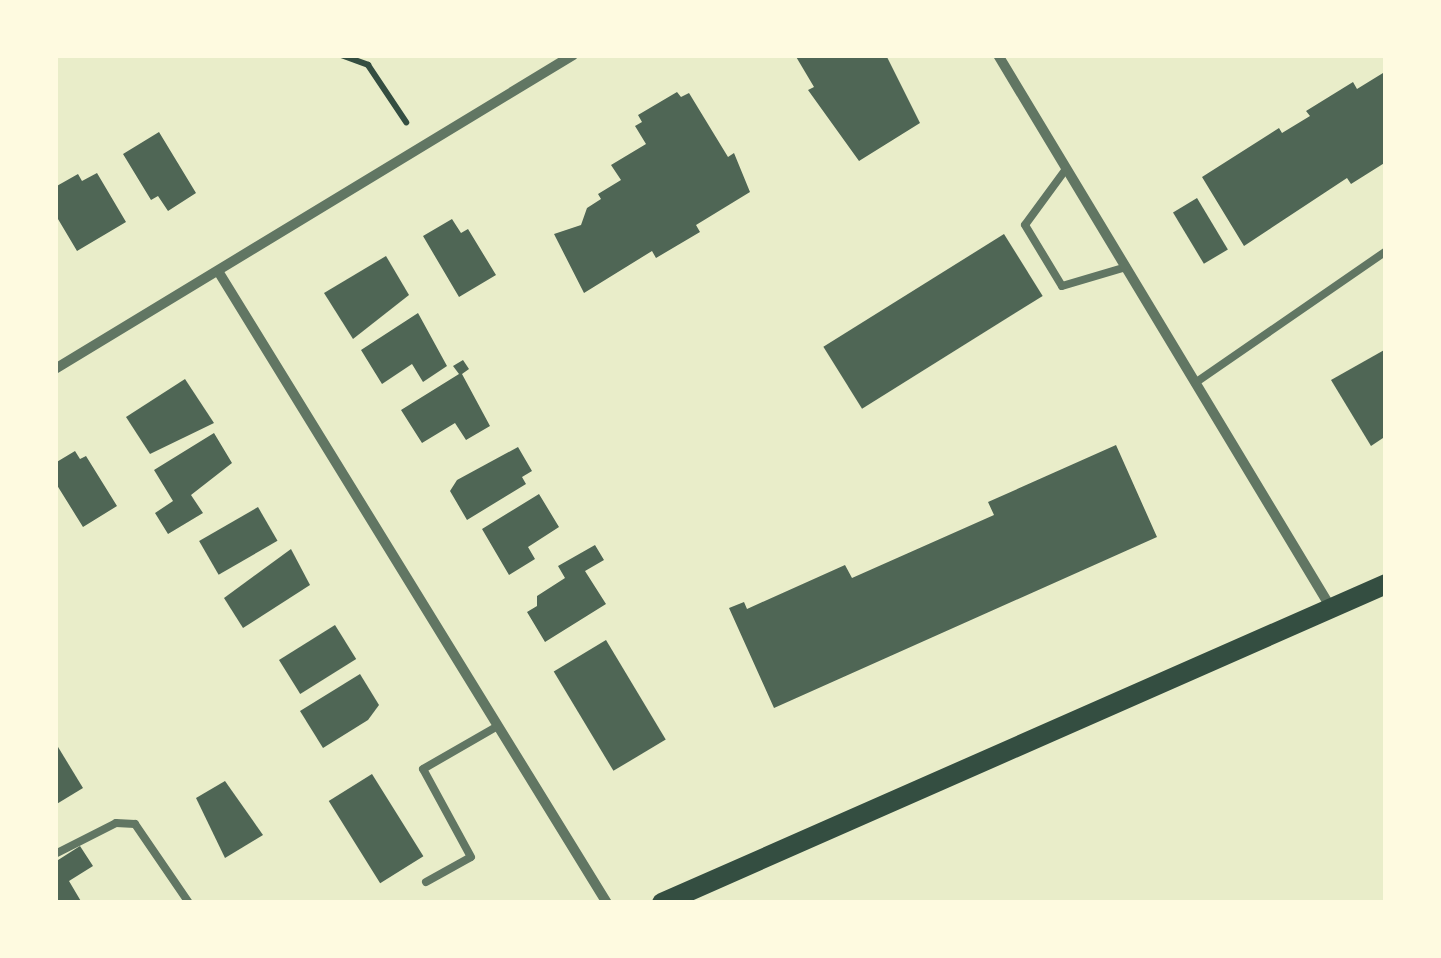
<!DOCTYPE html>
<style>
body{margin:0}
#map{position:relative;width:1441px;height:958px;overflow:hidden;background:#e9edc9;font-family:"Noto Sans",sans-serif}
div>[style]{position:absolute}
.building>*{inset:0;background:#4f6655;transform-origin:0 0}
.path>*{height:6px;margin:-3px;padding:0 3px;transform-origin:3px;border-radius:3px;background:#344e41}
.service>*{height:8px;margin:-4px;padding:0 4px;transform-origin:4px;border-radius:4px;background:#617663}
.minor>*{height:10px;margin:-5px;padding:0 5px;transform-origin:5px;border-radius:5px;background:#617663}
.secondary>*{height:20px;margin:-10px;padding:0 10px;transform-origin:10px;border-radius:10px;background:#344e41}
span{translate:-50% -50%;white-space:nowrap;text-align:center;line-height:1.15;-webkit-text-stroke:10px #fefae0;paint-order:stroke}
.frame{position:absolute;inset:0;border:58px solid #fefae0;pointer-events:none}
</style>
<div id="map">
<div class="building">
<i style="clip-path:polygon(795px 55px,887px 57px,920px 123px,859px 161px,808px 90px,814px 87px)"></i>
<i style="clip-path:polygon(1386px 63px,1386px 162px,1351px 184px,1347px 178px,1244px 246px,1202px 177px,1279px 128px,1282px 133px,1310px 116px,1306px 111px,1353px 82px,1357px 89px,1383px 73px)"></i>
<i style="clip-path:polygon(677px 92px,681px 97px,689px 93px,728px 157px,734px 153px,750px 192px,696px 225px,700px 232px,656px 258px,652px 251px,584px 293px,554px 234px,581px 225px,587px 208px,601px 199px,598px 194px,621px 180px,611px 165px,646px 144px,635px 126px,642px 122px,638px 115px)"></i>
<i style="clip-path:polygon(159px 132px,196px 193px,168px 211px,158px 196px,151px 200px,123px 154px)"></i>
<i style="clip-path:polygon(97px 173px,126px 222px,77px 251px,55px 214px,55px 187px,78px 174px,82px 181px)"></i>
<i style="left:1197px;top:198px;width:60px;height:28px;rotate:59deg"></i>
<i style="clip-path:polygon(452px 219px,461px 233px,468px 229px,496px 275px,459px 297px,423px 236px)"></i>
<i style="left:1004px;top:234px;width:73px;height:213px;rotate:58deg"></i>
<i style="clip-path:polygon(386px 256px,409px 295px,353px 339px,324px 293px)"></i>
<i style="clip-path:polygon(418px 313px,447px 366px,423px 382px,412px 364px,382px 384px,361px 350px)"></i>
<i style="clip-path:polygon(1386px 349px,1386px 436px,1371px 446px,1331px 380px)"></i>
<i style="clip-path:polygon(463px 360px,469px 369px,462px 374px,490px 426px,466px 440px,455px 423px,422px 443px,401px 410px,459px 374px,453px 366px)"></i>
<i style="clip-path:polygon(185px 379px,214px 423px,150px 454px,126px 417px)"></i>
<i style="clip-path:polygon(214px 433px,232px 463px,191px 495px,203px 513px,168px 534px,155px 513px,173px 501px,154px 470px)"></i>
<i style="clip-path:polygon(1116px 445px,1157px 537px,774px 708px,729px 608px,744px 602px,747px 609px,845px 565px,852px 578px,994px 515px,988px 502px)"></i>
<i style="clip-path:polygon(518px 447px,532px 471px,522px 477px,526px 484px,467px 520px,450px 491px,457px 480px)"></i>
<i style="clip-path:polygon(75px 451px,80px 459px,86px 456px,117px 506px,83px 527px,55px 482px,55px 463px)"></i>
<i style="clip-path:polygon(539px 494px,559px 527px,528px 547px,535px 559px,509px 575px,482px 529px)"></i>
<i style="left:258px;top:507px;width:39px;height:68px;rotate:60deg"></i>
<i style="clip-path:polygon(595px 545px,604px 560px,585px 571px,606px 604px,545px 642px,527px 612px,537px 606px,537px 596px,565px 578px,558px 566px)"></i>
<i style="clip-path:polygon(291px 549px,310px 585px,243px 628px,224px 598px)"></i>
<i style="left:335px;top:625px;width:40px;height:66px;rotate:58deg"></i>
<i style="left:606px;top:640px;width:116px;height:61px;rotate:59deg"></i>
<i style="clip-path:polygon(360px 674px,379px 705px,368px 720px,323px 748px,300px 711px)"></i>
<i style="clip-path:polygon(55px 742px,83px 788px,55px 805px)"></i>
<i style="left:372px;top:774px;width:97px;height:51px;rotate:58deg"></i>
<i style="clip-path:polygon(225px 781px,263px 835px,225px 858px,196px 798px)"></i>
<i style="clip-path:polygon(80px 846px,93px 866px,69px 881px,82px 903px,55px 903px,55px 862px)"></i>
</div>
<div class="path">
<i style="left:341px;top:55px;width:29px;rotate:20deg"></i>
<i style="left:368px;top:65px;width:69px;rotate:56.3deg"></i>
</div>
<div class="service">
<i style="left:1066px;top:169px;width:69px;rotate:126.2deg"></i>
<i style="left:1025px;top:225px;width:71px;rotate:58.8deg"></i>
<i style="left:1062px;top:286px;width:67px;rotate:-16.5deg"></i>
<i style="left:1195px;top:383px;width:232px;rotate:-34.6deg"></i>
<i style="left:55px;top:854px;width:68px;rotate:-26.9deg"></i>
<i style="left:116px;top:823px;width:19px;rotate:3deg"></i>
<i style="left:135px;top:824px;width:96px;rotate:55.6deg"></i>
<i style="left:426px;top:882px;width:51px;rotate:-29.1deg"></i>
<i style="left:471px;top:857px;width:100px;rotate:-118.6deg"></i>
<i style="left:423px;top:769px;width:84px;rotate:-29.9deg"></i>
</div>
<div class="minor">
<i style="left:998px;top:55px;width:646px;rotate:58.94deg"></i>
<i style="left:218px;top:271px;width:742px;rotate:58.39deg"></i>
<i style="left:55px;top:369px;width:606px;rotate:-31.22deg"></i>
</div>
<div class="secondary">
<i style="left:662px;top:903px;width:791px;rotate:-23.78deg"></i>
</div>
<div class="frame"></div>
</div>
